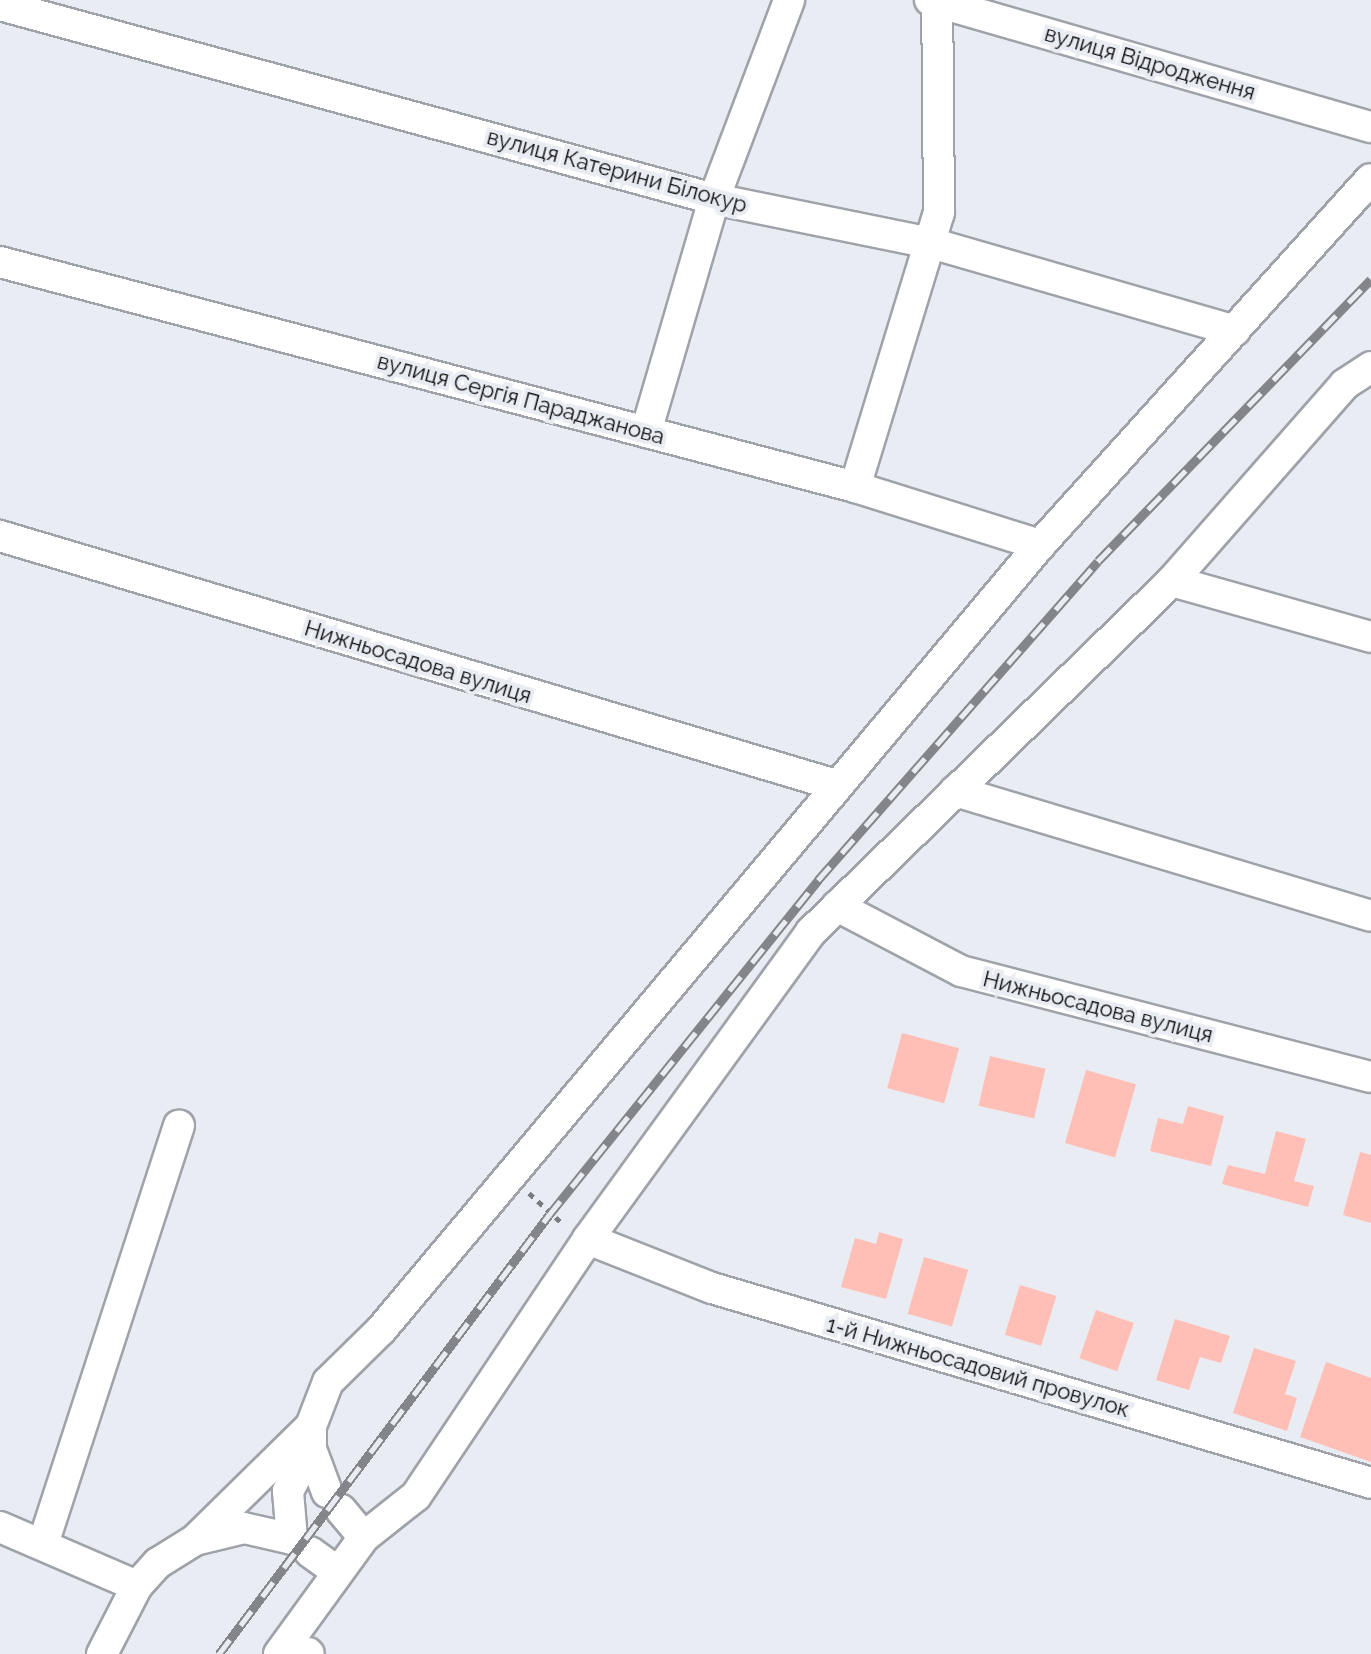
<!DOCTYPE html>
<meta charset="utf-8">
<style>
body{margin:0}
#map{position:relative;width:1371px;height:1654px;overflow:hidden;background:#e9ecf3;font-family:Raleway,sans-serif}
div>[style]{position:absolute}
.building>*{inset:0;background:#ffbfb6;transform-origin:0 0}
.path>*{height:5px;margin-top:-2.5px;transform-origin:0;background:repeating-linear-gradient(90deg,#787a7f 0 6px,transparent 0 12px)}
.roads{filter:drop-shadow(2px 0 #9fa2a9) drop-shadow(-2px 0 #9fa2a9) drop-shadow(0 2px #9fa2a9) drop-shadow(0 -2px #9fa2a9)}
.minor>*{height:30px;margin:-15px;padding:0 15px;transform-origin:15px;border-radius:15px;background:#fff}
.rail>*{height:9px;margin-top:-4.5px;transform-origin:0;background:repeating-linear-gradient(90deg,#e9ecf3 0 18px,#83858a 0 36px);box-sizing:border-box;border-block:2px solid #83858a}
span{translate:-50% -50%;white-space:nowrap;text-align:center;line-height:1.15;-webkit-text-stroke:8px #e9ecf3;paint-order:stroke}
.street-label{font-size:22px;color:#0c0d0f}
</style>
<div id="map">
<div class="building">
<i style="left:902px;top:1033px;width:59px;height:57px;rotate:15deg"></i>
<i style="left:990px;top:1056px;width:57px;height:51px;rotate:13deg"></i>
<i style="left:1086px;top:1070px;width:52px;height:76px;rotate:16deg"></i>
<i style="clip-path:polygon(1188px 1106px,1224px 1116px,1211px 1166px,1150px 1151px,1158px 1118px,1183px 1124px)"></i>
<i style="clip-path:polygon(1276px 1131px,1306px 1139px,1294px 1181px,1314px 1186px,1308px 1207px,1222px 1184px,1228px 1165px,1265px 1174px)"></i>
<i style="clip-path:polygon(1360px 1152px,1371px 1155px,1371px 1223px,1343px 1215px)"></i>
<i style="clip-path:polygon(879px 1232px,903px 1239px,886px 1299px,841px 1287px,855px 1238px,876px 1244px)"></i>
<i style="left:924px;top:1257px;width:46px;height:59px;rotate:16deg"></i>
<i style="left:1020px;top:1285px;width:38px;height:52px;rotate:17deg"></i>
<i style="left:1096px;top:1310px;width:40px;height:51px;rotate:19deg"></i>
<i style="clip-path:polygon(1175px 1319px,1230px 1336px,1221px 1363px,1200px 1357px,1189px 1390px,1156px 1380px)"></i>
<i style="clip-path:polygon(1254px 1348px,1296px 1361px,1285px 1394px,1297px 1398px,1287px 1431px,1233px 1413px)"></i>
<i style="clip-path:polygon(1326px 1362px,1371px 1378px,1371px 1462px,1300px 1437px)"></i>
</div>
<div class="path">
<i style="left:529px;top:1193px;width:46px;rotate:42.4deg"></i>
</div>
<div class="roads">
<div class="minor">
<i style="left:930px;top:0;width:459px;rotate:16.1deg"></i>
<i style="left:0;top:5px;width:740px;rotate:15.2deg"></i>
<i style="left:714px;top:199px;width:221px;rotate:11.5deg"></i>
<i style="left:931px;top:243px;width:316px;rotate:16.1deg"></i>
<i style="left:0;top:262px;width:884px;rotate:14.74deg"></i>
<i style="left:855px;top:487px;width:194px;rotate:17.4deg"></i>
<i style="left:646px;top:432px;width:243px;rotate:-73.7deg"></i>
<i style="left:714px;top:199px;width:213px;rotate:-69.3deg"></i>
<i style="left:855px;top:487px;width:287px;rotate:-73deg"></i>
<i style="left:939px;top:213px;width:213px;rotate:-90.5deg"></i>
<i style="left:0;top:536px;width:872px;rotate:16.59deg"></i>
<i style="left:1172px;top:581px;width:207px;rotate:15.7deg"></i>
<i style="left:955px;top:791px;width:434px;rotate:16.7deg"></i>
<i style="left:837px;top:906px;width:140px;rotate:27.7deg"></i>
<i style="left:961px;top:971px;width:423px;rotate:14.5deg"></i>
<i style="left:588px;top:1239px;width:133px;rotate:21.6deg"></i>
<i style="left:712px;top:1288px;width:687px;rotate:16.48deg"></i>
<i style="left:327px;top:1492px;width:46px;rotate:-110.4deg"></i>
<i style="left:311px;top:1449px;width:23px;rotate:-90deg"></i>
<i style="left:311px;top:1426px;width:47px;rotate:-68.9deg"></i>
<i style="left:328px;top:1382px;width:74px;rotate:-44.5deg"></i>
<i style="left:381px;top:1330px;width:1025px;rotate:-49.99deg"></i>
<i style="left:1040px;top:545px;width:493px;rotate:-47.9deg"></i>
<i style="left:341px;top:1510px;width:35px;rotate:50deg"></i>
<i style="left:0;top:1527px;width:149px;rotate:23.3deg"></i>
<i style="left:196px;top:1539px;width:161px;rotate:-44.5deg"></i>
<i style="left:292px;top:1539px;width:48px;rotate:-94.8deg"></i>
<i style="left:288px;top:1491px;width:48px;rotate:-61.3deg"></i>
<i style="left:43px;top:1544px;width:440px;rotate:-72deg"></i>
<i style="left:310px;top:1552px;width:34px;rotate:36deg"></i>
<i style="left:308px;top:1653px;width:1px;rotate:45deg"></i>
<i style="left:102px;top:1654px;width:76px;rotate:-62.8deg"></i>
<i style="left:137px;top:1586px;width:31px;rotate:-48deg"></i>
<i style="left:158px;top:1563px;width:44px;rotate:-31.9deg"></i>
<i style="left:195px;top:1540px;width:50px;rotate:-13.8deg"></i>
<i style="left:244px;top:1528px;width:49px;rotate:12.9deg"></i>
<i style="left:279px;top:1654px;width:145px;rotate:-54deg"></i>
<i style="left:364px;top:1537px;width:66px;rotate:-38.3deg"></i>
<i style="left:416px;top:1496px;width:309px;rotate:-56.2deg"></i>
<i style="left:588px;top:1239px;width:379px;rotate:-54deg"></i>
<i style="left:811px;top:932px;width:504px;rotate:-44.2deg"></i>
<i style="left:1172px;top:581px;width:262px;rotate:-48.7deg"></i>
<i style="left:1345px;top:384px;width:31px;rotate:-33deg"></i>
</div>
</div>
<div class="rail">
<i style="left:219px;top:1654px;width:549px;rotate:-53.07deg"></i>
<i style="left:549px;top:1215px;width:430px;rotate:-51.2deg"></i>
<i style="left:818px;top:880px;width:424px;rotate:-48.7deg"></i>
<i style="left:1098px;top:561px;width:392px;rotate:-45.9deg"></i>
</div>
<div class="street-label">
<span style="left:1150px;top:63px;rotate:16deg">вулиця Відродження</span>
<span style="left:617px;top:171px;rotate:15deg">вулиця Катерини Білокур</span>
<span style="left:521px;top:399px;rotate:15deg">вулиця Сергія Параджанова</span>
<span style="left:418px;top:662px;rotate:17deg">Нижньосадова вулиця</span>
<span style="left:1098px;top:1007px;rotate:14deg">Нижньосадова вулиця</span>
<span style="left:978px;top:1367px;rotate:16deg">1-й Нижньосадовий провулок</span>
</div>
</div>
